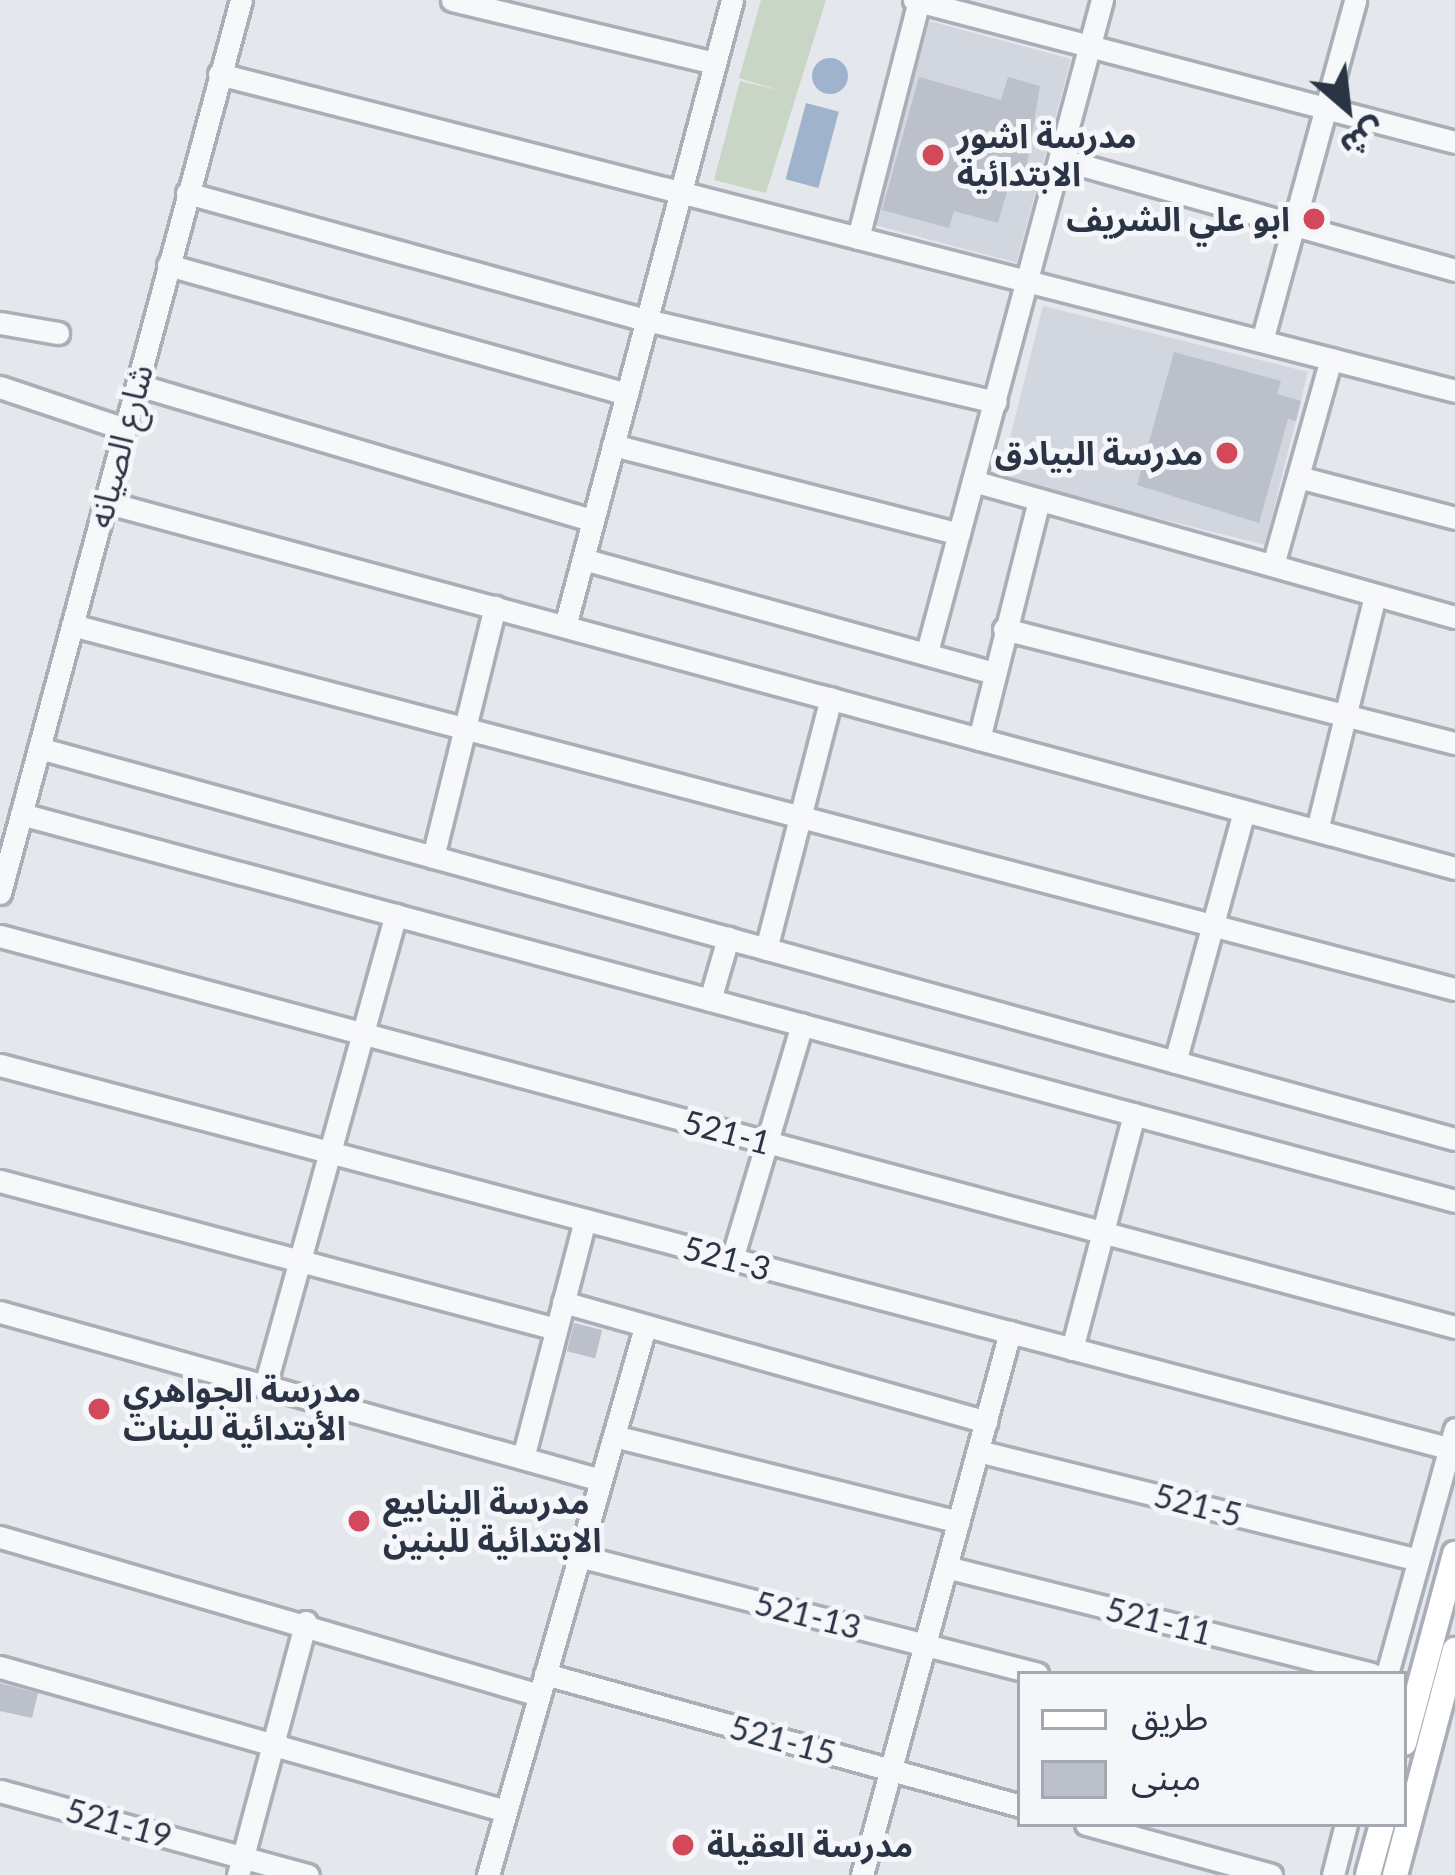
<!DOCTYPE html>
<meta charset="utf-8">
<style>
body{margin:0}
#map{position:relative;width:1455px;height:1875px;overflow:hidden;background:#e4e7ec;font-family:Lato,"Noto Sans Arabic",sans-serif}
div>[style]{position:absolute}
.built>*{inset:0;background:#d2d6de;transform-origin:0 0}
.green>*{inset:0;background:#c9d6c5}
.water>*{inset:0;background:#9fb4cc;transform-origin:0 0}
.round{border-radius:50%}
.building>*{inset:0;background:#bbc0ca;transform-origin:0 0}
.roads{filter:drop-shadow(3px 0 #a9aeb7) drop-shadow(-3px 0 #a9aeb7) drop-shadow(0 3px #a9aeb7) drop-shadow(0 -3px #a9aeb7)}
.minor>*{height:21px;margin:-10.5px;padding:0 10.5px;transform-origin:10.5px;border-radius:10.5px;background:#f7f8fa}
.major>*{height:24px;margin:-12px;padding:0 12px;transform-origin:12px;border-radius:12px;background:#fff}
.dots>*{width:33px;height:33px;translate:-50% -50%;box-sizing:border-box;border:6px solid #f4f6f9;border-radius:50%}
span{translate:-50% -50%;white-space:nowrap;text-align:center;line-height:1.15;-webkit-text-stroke:10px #f4f6f9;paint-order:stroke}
.poi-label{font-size:33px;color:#2b3445;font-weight:700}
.left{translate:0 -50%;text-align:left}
.right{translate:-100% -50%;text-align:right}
.street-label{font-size:33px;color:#2b3445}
.legend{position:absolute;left:1017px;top:1671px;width:390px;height:156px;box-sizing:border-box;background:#f4f6f9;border:3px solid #a4a8b1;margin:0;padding:15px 21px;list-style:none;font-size:36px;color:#2b3445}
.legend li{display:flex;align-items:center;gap:24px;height:60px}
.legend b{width:60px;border:3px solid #a4a8b1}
.north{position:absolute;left:1287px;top:48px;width:120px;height:120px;-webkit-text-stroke:9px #f4f6f9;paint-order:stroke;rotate:152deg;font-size:33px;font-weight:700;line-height:48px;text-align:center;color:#2b3445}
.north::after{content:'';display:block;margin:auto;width:42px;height:54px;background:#2b3445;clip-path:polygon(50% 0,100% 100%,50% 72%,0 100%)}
</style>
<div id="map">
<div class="built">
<i style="left:929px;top:21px;width:147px;height:211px;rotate:15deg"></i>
<i style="left:1043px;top:306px;width:273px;height:178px;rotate:14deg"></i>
</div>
<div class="green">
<i style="clip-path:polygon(761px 0,826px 0,766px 193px,714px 180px,740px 81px,781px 91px,739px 78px)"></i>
</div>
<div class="water">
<i class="round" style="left:812px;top:58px;width:36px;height:36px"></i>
<i style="left:806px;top:103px;width:34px;height:79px;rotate:15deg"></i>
</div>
<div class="building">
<i style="clip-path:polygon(919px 77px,1001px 100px,1008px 77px,1040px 86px,1026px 170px,1014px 167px,998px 223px,954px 211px,949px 228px,882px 210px)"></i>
<i style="clip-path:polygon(1174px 352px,1281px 381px,1277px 394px,1301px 401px,1296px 421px,1288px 419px,1259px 523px,1137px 485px)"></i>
<i style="left:574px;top:1323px;width:29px;height:29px;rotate:14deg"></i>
<i style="clip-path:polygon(0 1683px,38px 1693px,32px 1718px,0 1711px)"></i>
</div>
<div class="roads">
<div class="minor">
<i style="left:452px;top:0;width:270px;rotate:13.5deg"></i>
<i style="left:914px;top:0;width:559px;rotate:14.71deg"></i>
<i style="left:219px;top:74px;width:1276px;rotate:14.38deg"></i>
<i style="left:1060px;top:159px;width:410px;rotate:15.7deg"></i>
<i style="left:187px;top:193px;width:476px;rotate:15.5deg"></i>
<i style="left:646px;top:320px;width:359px;rotate:13.2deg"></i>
<i style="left:858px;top:238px;width:245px;rotate:-75.6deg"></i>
<i style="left:168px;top:265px;width:477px;rotate:15.7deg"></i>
<i style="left:0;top:323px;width:59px;rotate:9.8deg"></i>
<i style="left:1262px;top:341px;width:353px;rotate:-74.7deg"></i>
<i style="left:138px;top:385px;width:474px;rotate:16.6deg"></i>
<i style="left:0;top:387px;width:132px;rotate:18.6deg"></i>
<i style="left:613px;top:445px;width:357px;rotate:14.4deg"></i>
<i style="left:1298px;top:477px;width:162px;rotate:14.6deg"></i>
<i style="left:973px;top:481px;width:501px;rotate:15.76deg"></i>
<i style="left:105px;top:502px;width:1399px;rotate:15.17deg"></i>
<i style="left:583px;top:559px;width:427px;rotate:15.5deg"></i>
<i style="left:1273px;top:565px;width:214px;rotate:-74.3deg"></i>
<i style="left:72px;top:625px;width:1430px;rotate:14.75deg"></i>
<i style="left:565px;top:626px;width:648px;rotate:-75.06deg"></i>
<i style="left:1004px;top:629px;width:465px;rotate:14.2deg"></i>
<i style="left:927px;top:652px;width:675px;rotate:-74.98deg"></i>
<i style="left:979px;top:739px;width:245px;rotate:-75.9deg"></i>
<i style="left:39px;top:748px;width:1469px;rotate:15.44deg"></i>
<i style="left:21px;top:814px;width:1485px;rotate:15.1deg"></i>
<i style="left:1317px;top:830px;width:242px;rotate:-76.1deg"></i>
<i style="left:433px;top:857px;width:258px;rotate:-76.1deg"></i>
<i style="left:0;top:893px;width:925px;rotate:-74.9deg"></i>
<i style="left:0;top:936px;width:1507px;rotate:15.04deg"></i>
<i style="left:766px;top:949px;width:259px;rotate:-75.5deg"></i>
<i style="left:710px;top:1000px;width:65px;rotate:-73.8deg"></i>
<i style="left:1175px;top:1062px;width:260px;rotate:-74.6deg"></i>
<i style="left:0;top:1065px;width:1505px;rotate:14.82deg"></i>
<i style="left:0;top:1181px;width:575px;rotate:14.91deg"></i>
<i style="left:732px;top:1259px;width:245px;rotate:-73.4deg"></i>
<i style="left:563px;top:1302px;width:440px;rotate:15.8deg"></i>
<i style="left:0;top:1312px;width:624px;rotate:15.62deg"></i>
<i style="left:1072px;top:1349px;width:243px;rotate:-75.2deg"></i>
<i style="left:265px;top:1386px;width:489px;rotate:-74.5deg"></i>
<i style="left:614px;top:1436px;width:355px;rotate:14deg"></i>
<i style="left:978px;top:1451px;width:453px;rotate:13.9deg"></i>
<i style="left:523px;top:1458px;width:246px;rotate:-75.4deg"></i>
<i style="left:0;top:1537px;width:562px;rotate:16.34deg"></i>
<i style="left:579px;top:1556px;width:473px;rotate:14.4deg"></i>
<i style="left:946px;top:1567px;width:439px;rotate:14.1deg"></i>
<i style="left:0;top:1667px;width:526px;rotate:15.89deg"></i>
<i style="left:545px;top:1674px;width:493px;rotate:15.5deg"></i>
<i style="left:1387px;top:1674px;width:254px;rotate:-74.5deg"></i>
<i style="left:0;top:1791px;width:319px;rotate:15.3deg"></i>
<i style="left:1086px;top:1824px;width:192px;rotate:15.4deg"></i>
<i style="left:238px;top:1875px;width:262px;rotate:-75deg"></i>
<i style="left:488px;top:1875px;width:570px;rotate:-74.01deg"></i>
<i style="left:862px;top:1875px;width:563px;rotate:-74.75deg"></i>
<i style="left:1333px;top:1875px;width:53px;rotate:-75.7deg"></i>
</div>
<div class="major">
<i style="left:1404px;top:1743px;width:196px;rotate:-74.9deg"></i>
<i style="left:1368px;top:1875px;width:53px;rotate:-74.6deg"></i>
<i style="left:1395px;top:1875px;width:233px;rotate:-75.1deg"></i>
</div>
</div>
<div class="dots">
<i style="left:933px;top:155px;background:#d1495b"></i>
<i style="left:1314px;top:219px;background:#d1495b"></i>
<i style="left:1227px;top:453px;background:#d1495b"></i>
<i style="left:99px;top:1409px;background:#d1495b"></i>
<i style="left:359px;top:1521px;background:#d1495b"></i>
<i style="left:683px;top:1845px;background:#d1495b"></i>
</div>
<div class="poi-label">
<span class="left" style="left:957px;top:155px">مدرسة اشور<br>الابتدائية</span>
<span class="right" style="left:1290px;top:219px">ابو علي الشريف</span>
<span class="right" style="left:1203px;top:453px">مدرسة البيادق</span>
<span class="left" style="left:123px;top:1409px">مدرسة الجواهري<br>الأبتدائية للبنات</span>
<span class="left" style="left:383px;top:1521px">مدرسة الينابيع<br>الابتدائية للبنين</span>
<span class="left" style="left:707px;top:1845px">مدرسة العقيلة</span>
</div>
<div class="street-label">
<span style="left:120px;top:446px;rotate:-75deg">شارع الصيانه</span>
<span style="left:727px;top:1132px;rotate:15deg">521-1</span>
<span style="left:727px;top:1258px;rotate:15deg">521-3</span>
<span style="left:1198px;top:1505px;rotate:14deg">521-5</span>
<span style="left:808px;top:1615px;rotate:14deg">521-13</span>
<span style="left:1159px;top:1621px;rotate:14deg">521-11</span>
<span style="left:783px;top:1740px;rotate:15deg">521-15</span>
<span style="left:119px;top:1823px;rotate:15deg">521-19</span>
</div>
<ul class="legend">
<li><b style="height:15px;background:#fff"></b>طريق</li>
<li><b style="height:33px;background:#bbc0ca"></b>مبنى</li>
</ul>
<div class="north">ش</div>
</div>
